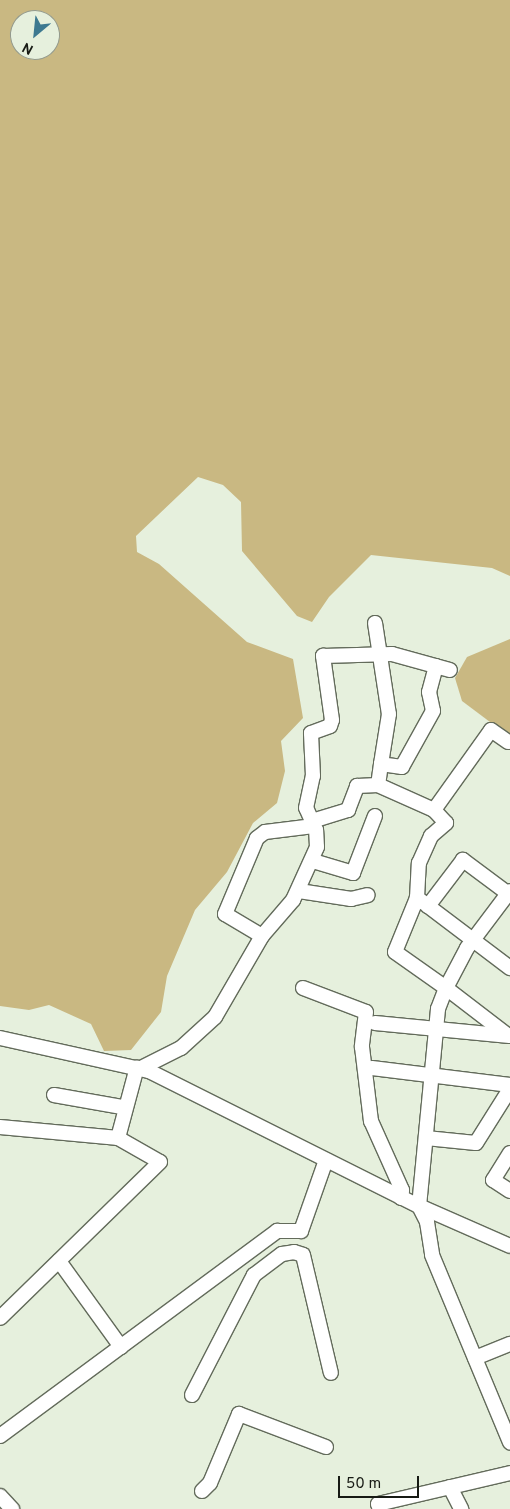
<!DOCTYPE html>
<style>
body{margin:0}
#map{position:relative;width:510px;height:1509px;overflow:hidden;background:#e6f0dd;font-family:Overpass,sans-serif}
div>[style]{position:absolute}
.green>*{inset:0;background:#c9b882}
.roads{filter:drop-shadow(1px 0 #636b5b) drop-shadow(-1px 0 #636b5b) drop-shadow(0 1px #636b5b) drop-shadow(0 -1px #636b5b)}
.minor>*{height:14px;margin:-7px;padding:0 7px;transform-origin:7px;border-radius:7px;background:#fff}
span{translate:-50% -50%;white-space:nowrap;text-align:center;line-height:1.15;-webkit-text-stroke:4px #e6f0dd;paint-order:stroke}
.north{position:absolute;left:10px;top:10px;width:50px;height:50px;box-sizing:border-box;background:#e6f0dd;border:1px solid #939a8d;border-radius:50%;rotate:208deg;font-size:14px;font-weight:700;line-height:20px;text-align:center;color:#171a14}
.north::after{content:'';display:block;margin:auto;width:18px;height:22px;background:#3d7990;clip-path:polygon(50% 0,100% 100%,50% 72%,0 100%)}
.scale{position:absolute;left:338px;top:1476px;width:81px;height:22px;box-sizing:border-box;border:2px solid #171a14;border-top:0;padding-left:6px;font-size:15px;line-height:18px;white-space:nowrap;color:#171a14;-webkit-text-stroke:4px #e6f0dd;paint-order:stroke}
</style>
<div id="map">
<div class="green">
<i style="clip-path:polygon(evenodd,0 0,510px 0,510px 576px,492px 568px,371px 555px,329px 597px,312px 622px,297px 616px,242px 551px,241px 502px,223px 485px,198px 477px,136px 536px,137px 552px,159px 564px,247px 642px,293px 659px,303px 718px,281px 741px,285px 771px,277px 803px,253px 823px,227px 872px,195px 910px,167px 976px,161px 1012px,131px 1050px,104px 1051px,91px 1024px,49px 1005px,29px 1010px,0 1006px,0 0,20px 20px,50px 20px,50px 50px,20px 50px,20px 20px)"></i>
<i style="clip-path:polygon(510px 639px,510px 737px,462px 701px,455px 678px,467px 657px)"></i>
</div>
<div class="roads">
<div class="minor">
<i style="left:375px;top:623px;width:92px;rotate:81.3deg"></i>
<i style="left:389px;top:714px;width:51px;rotate:99.1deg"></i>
<i style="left:436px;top:666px;width:27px;rotate:105deg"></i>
<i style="left:429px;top:692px;width:19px;rotate:78deg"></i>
<i style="left:433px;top:711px;width:64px;rotate:119deg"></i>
<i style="left:402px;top:767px;width:21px;rotate:-172deg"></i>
<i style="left:381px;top:764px;width:21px;rotate:98deg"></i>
<i style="left:378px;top:785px;width:61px;rotate:24.1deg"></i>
<i style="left:434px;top:810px;width:98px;rotate:-54.5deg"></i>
<i style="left:491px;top:730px;width:21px;rotate:35deg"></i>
<i style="left:312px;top:821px;width:38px;rotate:-17deg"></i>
<i style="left:348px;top:810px;width:26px;rotate:-69deg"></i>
<i style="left:357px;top:786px;width:21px;rotate:-3deg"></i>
<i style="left:313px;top:861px;width:42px;rotate:16.7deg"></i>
<i style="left:353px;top:873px;width:61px;rotate:-68.9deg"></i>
<i style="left:299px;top:891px;width:53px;rotate:8.7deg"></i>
<i style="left:351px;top:899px;width:17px;rotate:-13deg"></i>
<i style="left:510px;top:895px;width:59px;rotate:-143.3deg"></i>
<i style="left:463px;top:860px;width:58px;rotate:127.3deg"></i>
<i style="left:428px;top:906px;width:103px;rotate:37.1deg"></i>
<i style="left:417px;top:898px;width:58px;rotate:112.2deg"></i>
<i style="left:395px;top:952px;width:62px;rotate:35.2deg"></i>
<i style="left:446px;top:988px;width:45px;rotate:-62.3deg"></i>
<i style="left:467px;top:948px;width:71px;rotate:-53deg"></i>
<i style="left:424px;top:903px;width:9px;rotate:-144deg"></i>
<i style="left:417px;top:898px;width:35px;rotate:-87deg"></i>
<i style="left:419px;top:863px;width:30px;rotate:-66deg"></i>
<i style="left:431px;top:836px;width:20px;rotate:-41deg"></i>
<i style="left:446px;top:823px;width:18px;rotate:-133deg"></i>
<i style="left:262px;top:936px;width:48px;rotate:-49.3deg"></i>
<i style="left:293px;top:900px;width:58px;rotate:-65.6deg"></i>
<i style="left:317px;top:847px;width:17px;rotate:-93deg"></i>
<i style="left:316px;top:830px;width:24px;rotate:-114deg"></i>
<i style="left:306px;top:808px;width:33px;rotate:-78deg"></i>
<i style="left:313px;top:776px;width:43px;rotate:-92.7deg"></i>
<i style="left:311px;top:733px;width:20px;rotate:-20deg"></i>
<i style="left:330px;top:726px;width:6px;rotate:-72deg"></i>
<i style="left:332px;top:720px;width:65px;rotate:-98deg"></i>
<i style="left:323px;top:656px;width:69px;rotate:-1.7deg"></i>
<i style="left:392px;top:654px;width:60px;rotate:15.4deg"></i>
<i style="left:303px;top:988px;width:67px;rotate:20.9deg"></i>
<i style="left:366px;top:1012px;width:35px;rotate:97deg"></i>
<i style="left:362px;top:1047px;width:75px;rotate:83.1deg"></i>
<i style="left:371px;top:1121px;width:76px;rotate:65.8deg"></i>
<i style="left:402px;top:1190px;width:8px;rotate:97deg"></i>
<i style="left:375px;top:1023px;width:135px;rotate:5.5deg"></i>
<i style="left:506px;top:1034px;width:76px;rotate:-142.5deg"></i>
<i style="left:446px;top:988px;width:22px;rotate:111deg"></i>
<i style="left:438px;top:1009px;width:198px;rotate:95.5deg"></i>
<i style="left:419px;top:1206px;width:18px;rotate:63deg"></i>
<i style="left:427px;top:1222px;width:33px;rotate:81deg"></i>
<i style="left:432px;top:1255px;width:203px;rotate:67.4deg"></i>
<i style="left:0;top:1038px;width:153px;rotate:12.5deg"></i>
<i style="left:149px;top:1071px;width:302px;rotate:26.6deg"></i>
<i style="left:419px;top:1206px;width:99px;rotate:23.7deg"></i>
<i style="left:141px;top:1068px;width:45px;rotate:-26.6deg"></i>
<i style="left:181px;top:1048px;width:46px;rotate:-42.4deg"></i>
<i style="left:215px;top:1017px;width:94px;rotate:-59.9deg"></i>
<i style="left:262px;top:936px;width:43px;rotate:-149.3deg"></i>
<i style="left:225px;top:914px;width:82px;rotate:-67.2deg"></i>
<i style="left:257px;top:838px;width:10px;rotate:-37deg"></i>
<i style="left:265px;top:832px;width:49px;rotate:-7deg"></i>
<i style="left:372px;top:1068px;width:139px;rotate:7deg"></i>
<i style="left:54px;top:1095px;width:69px;rotate:10deg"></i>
<i style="left:0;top:1127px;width:119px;rotate:5.3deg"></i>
<i style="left:118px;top:1138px;width:48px;rotate:29.7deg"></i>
<i style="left:160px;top:1162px;width:223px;rotate:135.7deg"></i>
<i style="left:118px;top:1138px;width:73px;rotate:-75deg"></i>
<i style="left:426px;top:1138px;width:50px;rotate:5.7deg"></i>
<i style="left:476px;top:1143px;width:64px;rotate:-57.8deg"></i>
<i style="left:510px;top:1153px;width:32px;rotate:122deg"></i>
<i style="left:493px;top:1180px;width:20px;rotate:33deg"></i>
<i style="left:59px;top:1261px;width:106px;rotate:54.2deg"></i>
<i style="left:475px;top:1358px;width:38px;rotate:-22deg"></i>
<i style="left:192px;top:1395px;width:135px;rotate:-62.7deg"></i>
<i style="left:254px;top:1275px;width:35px;rotate:-37deg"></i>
<i style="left:282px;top:1254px;width:12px;rotate:-9deg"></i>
<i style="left:294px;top:1252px;width:9px;rotate:18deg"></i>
<i style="left:303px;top:1255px;width:121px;rotate:76.7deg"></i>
<i style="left:0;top:1436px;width:345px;rotate:-36.5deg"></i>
<i style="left:277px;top:1231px;width:24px"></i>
<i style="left:301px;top:1231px;width:75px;rotate:-70.6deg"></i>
<i style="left:450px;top:1487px;width:25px;rotate:63deg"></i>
<i style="left:202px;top:1491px;width:11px;rotate:-45deg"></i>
<i style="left:210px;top:1483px;width:75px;rotate:-67.2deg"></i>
<i style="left:239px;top:1414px;width:93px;rotate:20.8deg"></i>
<i style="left:0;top:1496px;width:18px;rotate:47deg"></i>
<i style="left:380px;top:1509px;width:5px;rotate:-112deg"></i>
<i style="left:378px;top:1504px;width:136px;rotate:-13.2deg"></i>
</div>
</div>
<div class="north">N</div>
<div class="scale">50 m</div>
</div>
